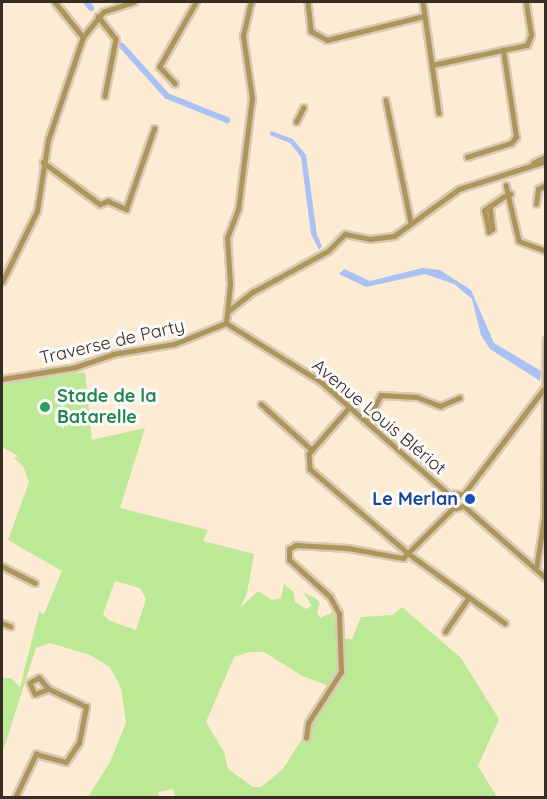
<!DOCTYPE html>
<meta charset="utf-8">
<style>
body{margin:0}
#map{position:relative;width:547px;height:799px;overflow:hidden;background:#feebd4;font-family:Quicksand,sans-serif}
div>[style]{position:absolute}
.green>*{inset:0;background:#bbe995}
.water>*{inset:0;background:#a9c1f3}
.canal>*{height:6px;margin:-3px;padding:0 3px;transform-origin:3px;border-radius:3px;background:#a9c1f3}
.roads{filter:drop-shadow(2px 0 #dac9b4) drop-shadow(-2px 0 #dac9b4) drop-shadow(0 2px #dac9b4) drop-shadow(0 -2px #dac9b4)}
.street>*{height:4.5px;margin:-2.25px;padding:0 2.25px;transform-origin:2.25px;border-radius:2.25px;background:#ad965a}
.dots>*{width:16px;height:16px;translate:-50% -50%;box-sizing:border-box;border:3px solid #fbfbfb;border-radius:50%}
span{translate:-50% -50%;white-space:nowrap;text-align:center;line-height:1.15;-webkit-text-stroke:6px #fbfbfb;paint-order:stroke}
.street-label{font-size:18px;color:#372d22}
.leisure-label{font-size:18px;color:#27864d;font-weight:700}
.left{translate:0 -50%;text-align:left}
.transit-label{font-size:18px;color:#164399;font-weight:700}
.right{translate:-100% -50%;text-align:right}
.frame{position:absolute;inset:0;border:3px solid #372d22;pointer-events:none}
</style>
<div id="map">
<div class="green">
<i style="clip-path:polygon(evenodd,85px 372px,92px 440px,145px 428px,120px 508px,208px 530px,203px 541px,254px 554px,247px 593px,240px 608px,258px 591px,272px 600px,281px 598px,284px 584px,294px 593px,295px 602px,306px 609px,312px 606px,304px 593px,315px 598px,320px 603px,317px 612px,320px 618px,334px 612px,337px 638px,352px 639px,361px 617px,393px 615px,402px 607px,461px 658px,499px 719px,478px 766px,497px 797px,175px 798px,173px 789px,158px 792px,159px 797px,88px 797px,110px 762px,126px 723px,121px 688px,110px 667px,90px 655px,50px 643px,36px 648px,2px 754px,2px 678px,11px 678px,20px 687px,39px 612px,44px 614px,62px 571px,8px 540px,29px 482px,23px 466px,14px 458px,18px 456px,2px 447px,2px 383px,85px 372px,115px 581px,140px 588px,146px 599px,136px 630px,108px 620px,103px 614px,115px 581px,85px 372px,249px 652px,264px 652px,302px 676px,334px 688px,283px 769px,261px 787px,253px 787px,228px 769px,224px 752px,206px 722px,234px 657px,249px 652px)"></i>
</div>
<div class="water">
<i style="clip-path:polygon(271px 131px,293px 139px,306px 155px,317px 235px,322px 246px,319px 250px,311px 234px,301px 157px,290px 143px,270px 135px)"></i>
<i style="clip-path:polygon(422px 268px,440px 270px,471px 290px,494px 343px,541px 371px,540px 381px,490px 349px,481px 335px,472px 299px,454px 284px,425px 274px,366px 287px,339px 274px,344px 269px,370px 281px)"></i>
</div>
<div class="canal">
<i style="left:86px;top:2px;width:8px;rotate:50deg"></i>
<i style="left:122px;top:46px;width:67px;rotate:48deg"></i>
<i style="left:167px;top:96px;width:65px;rotate:21.8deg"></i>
</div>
<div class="roads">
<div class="street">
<i style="left:55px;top:2px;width:45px;rotate:51.3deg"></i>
<i style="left:308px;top:2px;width:29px;rotate:84deg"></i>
<i style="left:311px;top:31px;width:18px;rotate:29deg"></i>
<i style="left:327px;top:40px;width:100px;rotate:-13.9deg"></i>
<i style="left:423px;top:2px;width:112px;rotate:81.8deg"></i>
<i style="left:98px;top:16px;width:29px;rotate:52deg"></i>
<i style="left:116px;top:39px;width:58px;rotate:100.9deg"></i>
<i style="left:432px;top:65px;width:97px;rotate:-11.9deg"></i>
<i style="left:527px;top:45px;width:11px;rotate:-68deg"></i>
<i style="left:531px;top:35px;width:33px;rotate:-99deg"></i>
<i style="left:175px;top:84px;width:23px;rotate:-133deg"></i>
<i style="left:159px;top:67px;width:75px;rotate:-60.4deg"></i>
<i style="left:386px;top:100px;width:126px;rotate:78.5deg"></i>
<i style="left:296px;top:122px;width:16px;rotate:-63deg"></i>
<i style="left:467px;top:157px;width:46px;rotate:-17.7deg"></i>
<i style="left:511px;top:143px;width:8px;rotate:-50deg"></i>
<i style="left:516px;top:137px;width:88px;rotate:-98.5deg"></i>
<i style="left:43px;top:162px;width:71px;rotate:36.4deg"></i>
<i style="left:100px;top:204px;width:9px;rotate:-21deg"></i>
<i style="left:108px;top:201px;width:20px;rotate:24deg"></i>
<i style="left:126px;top:209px;width:85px;rotate:-70.7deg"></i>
<i style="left:533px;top:163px;width:14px;rotate:-25deg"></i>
<i style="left:506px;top:185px;width:57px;rotate:76.9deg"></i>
<i style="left:519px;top:241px;width:29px;rotate:20deg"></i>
<i style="left:536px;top:204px;width:15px;rotate:-82deg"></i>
<i style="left:538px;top:189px;width:9px;rotate:-27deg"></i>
<i style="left:490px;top:206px;width:23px;rotate:83deg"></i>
<i style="left:493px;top:229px;width:5px;rotate:143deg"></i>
<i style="left:489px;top:232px;width:22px;rotate:-103deg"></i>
<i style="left:484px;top:211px;width:3px;rotate:-45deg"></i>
<i style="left:486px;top:209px;width:21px;rotate:-35deg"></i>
<i style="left:503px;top:197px;width:8px;rotate:-23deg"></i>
<i style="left:2px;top:282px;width:79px;rotate:-63.8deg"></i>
<i style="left:37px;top:211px;width:72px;rotate:-81.2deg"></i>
<i style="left:48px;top:140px;width:109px;rotate:-71.2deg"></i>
<i style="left:83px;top:37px;width:32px;rotate:-51deg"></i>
<i style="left:103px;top:12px;width:32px;rotate:-18deg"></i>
<i style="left:227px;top:312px;width:33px;rotate:-38deg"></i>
<i style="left:253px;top:292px;width:85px;rotate:-28.7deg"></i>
<i style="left:328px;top:251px;width:24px;rotate:-45deg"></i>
<i style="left:345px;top:234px;width:25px;rotate:11deg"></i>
<i style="left:370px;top:239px;width:24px;rotate:-7deg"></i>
<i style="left:394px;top:236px;width:80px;rotate:-35.9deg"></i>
<i style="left:459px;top:189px;width:91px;rotate:-17.8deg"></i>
<i style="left:226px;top:323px;width:39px;rotate:-84deg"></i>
<i style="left:230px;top:284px;width:46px;rotate:-93.7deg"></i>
<i style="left:227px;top:238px;width:30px;rotate:-69deg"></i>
<i style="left:238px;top:210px;width:113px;rotate:-82.9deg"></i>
<i style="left:252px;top:98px;width:63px;rotate:-98.3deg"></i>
<i style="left:243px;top:36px;width:35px;rotate:-77deg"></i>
<i style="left:226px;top:323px;width:110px;rotate:31.7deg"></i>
<i style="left:320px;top:381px;width:176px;rotate:41.3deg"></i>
<i style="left:2px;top:379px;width:75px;rotate:-9.2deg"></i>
<i style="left:76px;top:367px;width:39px;rotate:-19deg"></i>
<i style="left:113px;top:354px;width:62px;rotate:-9.3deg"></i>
<i style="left:174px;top:344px;width:56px;rotate:-22deg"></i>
<i style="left:261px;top:404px;width:69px;rotate:42deg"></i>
<i style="left:350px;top:407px;width:62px;rotate:131.1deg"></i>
<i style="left:309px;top:454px;width:15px;rotate:86deg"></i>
<i style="left:310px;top:469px;width:130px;rotate:40.6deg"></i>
<i style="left:409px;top:554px;width:118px;rotate:35.7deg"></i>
<i style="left:367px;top:422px;width:30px;rotate:-63deg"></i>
<i style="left:381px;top:395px;width:36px;rotate:3deg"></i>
<i style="left:417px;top:397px;width:25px;rotate:21deg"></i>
<i style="left:440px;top:406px;width:21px;rotate:-23deg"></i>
<i style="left:463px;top:495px;width:132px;rotate:-52.7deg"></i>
<i style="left:463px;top:495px;width:9px;rotate:-174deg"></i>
<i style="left:454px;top:494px;width:8px;rotate:113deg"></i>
<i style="left:451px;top:501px;width:9px;rotate:54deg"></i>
<i style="left:456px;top:508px;width:8px;rotate:-14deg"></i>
<i style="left:464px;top:506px;width:109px;rotate:41.3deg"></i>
<i style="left:2px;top:566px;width:37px;rotate:27deg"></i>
<i style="left:536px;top:569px;width:52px;rotate:-81.1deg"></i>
<i style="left:544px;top:518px;width:178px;rotate:-89.4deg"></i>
<i style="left:2px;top:623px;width:9px;rotate:21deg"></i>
<i style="left:445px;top:632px;width:42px;rotate:-55.6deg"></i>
<i style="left:306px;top:738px;width:15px;rotate:-82deg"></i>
<i style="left:308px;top:723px;width:61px;rotate:-57.1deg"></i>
<i style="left:341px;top:672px;width:58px;rotate:-92deg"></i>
<i style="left:339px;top:614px;width:19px;rotate:-118deg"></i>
<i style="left:330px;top:597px;width:55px;rotate:-137.9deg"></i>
<i style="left:289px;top:560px;width:11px;rotate:-90deg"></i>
<i style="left:289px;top:549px;width:8px;rotate:-30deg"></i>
<i style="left:296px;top:545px;width:52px;rotate:3.3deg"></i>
<i style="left:348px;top:548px;width:56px;rotate:10.3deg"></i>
<i style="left:403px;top:558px;width:72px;rotate:-45deg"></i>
<i style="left:15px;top:798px;width:49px;rotate:-64.5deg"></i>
<i style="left:36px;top:754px;width:31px;rotate:15deg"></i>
<i style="left:66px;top:762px;width:23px;rotate:-56deg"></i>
<i style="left:79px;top:743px;width:37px;rotate:-79deg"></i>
<i style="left:86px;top:707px;width:42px;rotate:-154.7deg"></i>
<i style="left:48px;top:689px;width:14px;rotate:-129deg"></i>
<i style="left:39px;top:678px;width:10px;rotate:151deg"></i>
<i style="left:30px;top:683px;width:12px;rotate:66deg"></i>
<i style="left:35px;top:694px;width:14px;rotate:-21deg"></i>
</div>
</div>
<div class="dots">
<i style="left:45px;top:407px;background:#2e9e5b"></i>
<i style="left:470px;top:499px;background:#1a4fb4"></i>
</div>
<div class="street-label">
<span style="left:112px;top:342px;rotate:-13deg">Traverse de Party</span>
<span style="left:379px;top:417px;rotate:40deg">Avenue Louis Blériot</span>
</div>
<div class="leisure-label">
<span class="left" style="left:57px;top:407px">Stade de la<br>Batarelle</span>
</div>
<div class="transit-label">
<span class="right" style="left:458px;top:499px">Le Merlan</span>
</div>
<div class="frame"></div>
</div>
